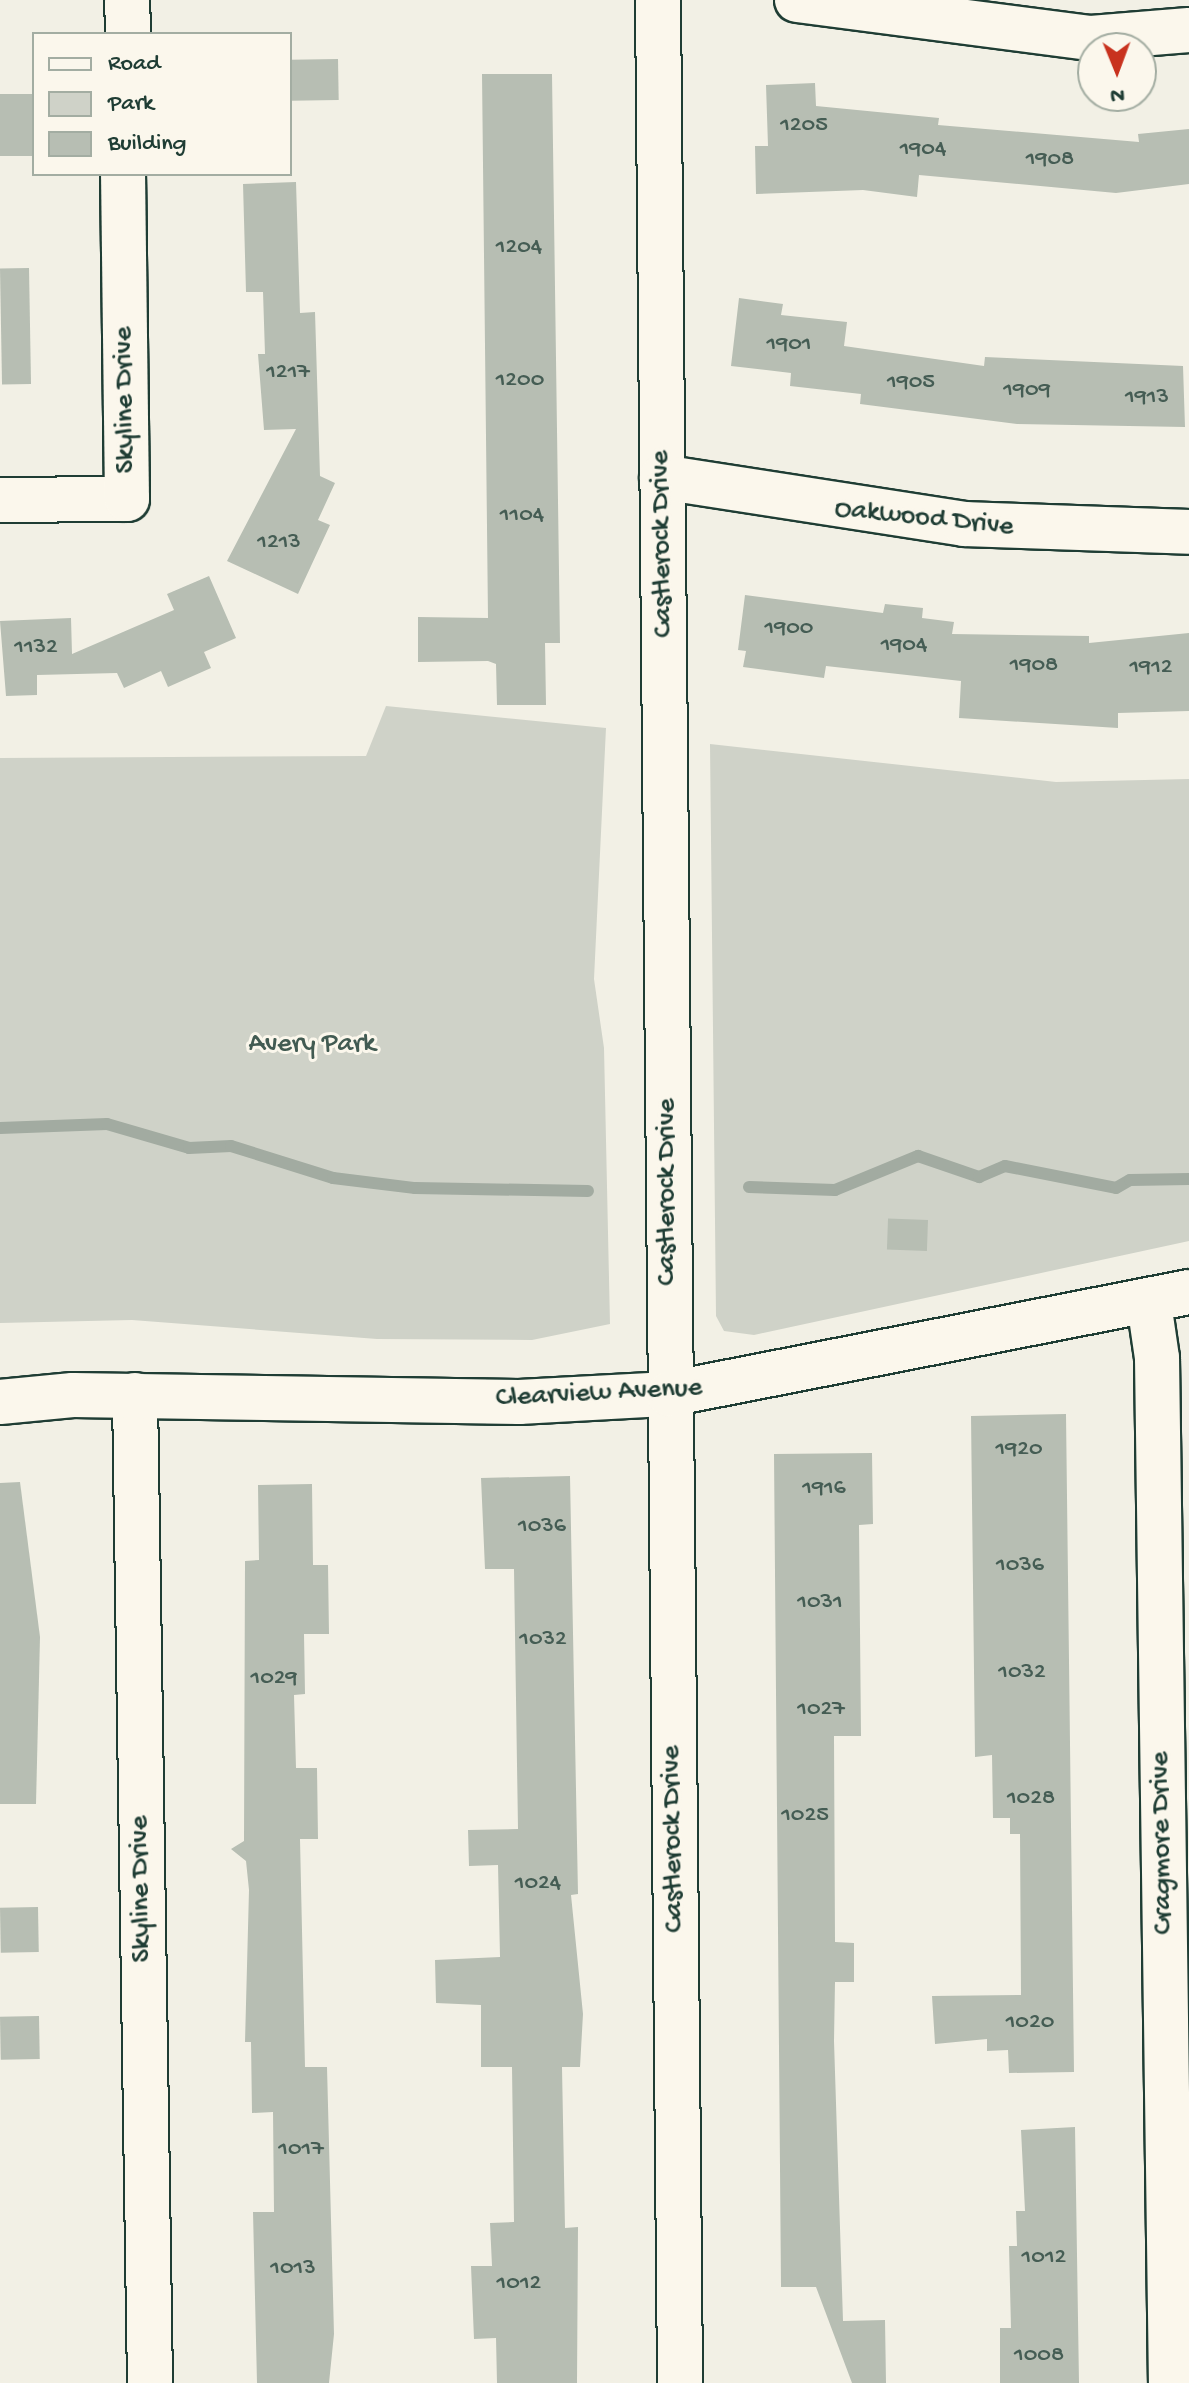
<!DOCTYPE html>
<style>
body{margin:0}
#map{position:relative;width:1189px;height:2383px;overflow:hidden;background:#f2f0e5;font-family:"Gochi Hand",sans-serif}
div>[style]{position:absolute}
.green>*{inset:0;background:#cfd2c8}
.stream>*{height:12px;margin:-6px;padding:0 6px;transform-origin:6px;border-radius:6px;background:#a2aba1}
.building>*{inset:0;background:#b7beb3;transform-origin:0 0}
.roads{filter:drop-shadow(2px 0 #1f3d34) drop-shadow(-2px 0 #1f3d34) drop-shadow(0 2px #1f3d34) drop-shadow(0 -2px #1f3d34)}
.minor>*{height:44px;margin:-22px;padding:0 22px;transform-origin:22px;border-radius:22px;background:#fbf7ec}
span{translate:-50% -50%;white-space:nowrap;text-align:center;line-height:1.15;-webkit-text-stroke:6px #fbf7ec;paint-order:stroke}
.number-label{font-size:24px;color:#455d54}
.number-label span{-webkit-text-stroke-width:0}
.street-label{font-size:28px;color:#1f3d34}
.park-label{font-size:28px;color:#425b52}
.legend{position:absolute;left:32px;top:32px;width:260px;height:144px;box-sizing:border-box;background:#fbf7ec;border:2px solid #a3ada2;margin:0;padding:10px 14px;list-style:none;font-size:24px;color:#1f3d34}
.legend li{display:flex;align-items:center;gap:16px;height:40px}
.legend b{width:40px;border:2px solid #a3ada2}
.north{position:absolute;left:1077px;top:32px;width:80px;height:80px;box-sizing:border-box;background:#fbf7ec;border:2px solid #a3ada2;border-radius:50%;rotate:179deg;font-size:22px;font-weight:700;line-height:32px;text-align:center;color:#1f3d34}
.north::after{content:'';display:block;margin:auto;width:28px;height:36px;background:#c8321e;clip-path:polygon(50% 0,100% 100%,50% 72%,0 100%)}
</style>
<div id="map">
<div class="green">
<i style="clip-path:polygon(386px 706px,606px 728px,594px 979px,604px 1048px,610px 1324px,532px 1340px,377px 1339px,132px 1320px,0 1323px,0 758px,366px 756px)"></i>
<i style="clip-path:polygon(710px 744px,1056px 782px,1189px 779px,1189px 1241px,754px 1335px,724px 1331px,716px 1316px)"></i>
</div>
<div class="stream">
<i style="left:0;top:1128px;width:107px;rotate:-2.1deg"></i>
<i style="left:107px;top:1124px;width:85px;rotate:16.3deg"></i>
<i style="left:189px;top:1148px;width:42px;rotate:-2.7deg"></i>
<i style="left:231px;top:1146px;width:107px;rotate:17.4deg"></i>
<i style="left:333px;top:1178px;width:83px;rotate:7deg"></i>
<i style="left:415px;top:1188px;width:173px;rotate:1deg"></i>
<i style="left:749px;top:1187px;width:86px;rotate:2deg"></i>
<i style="left:835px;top:1190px;width:90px;rotate:-22.3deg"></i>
<i style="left:918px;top:1156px;width:65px;rotate:19deg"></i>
<i style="left:979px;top:1177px;width:28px;rotate:-23deg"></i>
<i style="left:1005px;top:1166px;width:113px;rotate:11.2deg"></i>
<i style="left:1116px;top:1188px;width:16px;rotate:-30deg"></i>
<i style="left:1130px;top:1180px;width:59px;rotate:-1deg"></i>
</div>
<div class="building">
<i style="left:338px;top:59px;width:41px;height:48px;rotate:89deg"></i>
<i style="clip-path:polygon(482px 74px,552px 74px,560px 643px,545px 643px,546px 705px,497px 705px,496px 664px,488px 661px,418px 662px,418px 617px,488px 618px)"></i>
<i style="clip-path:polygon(815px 83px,816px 106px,939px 118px,938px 125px,1139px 142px,1138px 134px,1189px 129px,1189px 184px,1116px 193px,919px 175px,917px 197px,863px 190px,756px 194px,755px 146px,768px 146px,766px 85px)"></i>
<i style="left:34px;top:94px;width:62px;height:34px;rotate:90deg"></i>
<i style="clip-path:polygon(296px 182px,300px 313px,315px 312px,320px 476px,335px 483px,318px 520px,330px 525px,298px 594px,227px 561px,296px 429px,264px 430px,258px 354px,265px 354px,263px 292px,246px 292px,243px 184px)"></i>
<i style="left:29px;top:268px;width:116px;height:29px;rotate:89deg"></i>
<i style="clip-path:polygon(739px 298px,783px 304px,781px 315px,847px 322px,844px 346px,984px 366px,985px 357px,1183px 366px,1185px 427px,1017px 424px,860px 404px,861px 394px,790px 386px,791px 373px,731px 366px)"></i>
<i style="clip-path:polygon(209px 576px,236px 638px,204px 652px,211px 668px,168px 687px,161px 671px,124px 688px,117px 673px,37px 675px,37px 695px,6px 696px,0 621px,71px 618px,72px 654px,174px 610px,167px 594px)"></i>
<i style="clip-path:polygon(745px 595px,883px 613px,885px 604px,923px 608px,922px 618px,954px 622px,952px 634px,1089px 636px,1089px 643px,1189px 633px,1189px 711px,1118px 713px,1118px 728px,959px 718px,961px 681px,826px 666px,824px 678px,743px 667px,746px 651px,738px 650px)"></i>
<i style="left:928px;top:1220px;width:31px;height:40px;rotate:92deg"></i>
<i style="clip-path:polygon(1066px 1414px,1074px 2072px,1009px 2073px,1008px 2050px,987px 2051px,987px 2039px,935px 2044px,932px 1996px,1021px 1995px,1020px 1834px,1010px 1834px,1010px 1818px,993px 1818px,992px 1755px,975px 1757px,971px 1416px)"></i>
<i style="clip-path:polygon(872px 1453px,873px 1524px,859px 1525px,861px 1736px,834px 1736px,835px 1942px,854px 1943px,854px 1982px,835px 1982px,834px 2041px,843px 2321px,885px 2320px,886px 2383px,852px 2383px,816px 2287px,781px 2287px,774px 1454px)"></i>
<i style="clip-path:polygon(570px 1476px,578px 1894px,571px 1895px,583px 2014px,580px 2067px,562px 2067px,565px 2228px,578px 2227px,577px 2383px,497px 2383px,496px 2338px,474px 2339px,471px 2266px,492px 2266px,490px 2223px,514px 2222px,512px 2067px,481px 2067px,481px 2005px,436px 2003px,435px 1960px,500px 1957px,498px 1865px,469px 1866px,468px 1830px,518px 1829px,514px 1569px,485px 1569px,481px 1478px)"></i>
<i style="clip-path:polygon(20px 1482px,40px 1637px,36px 1804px,0 1804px,0 1483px)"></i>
<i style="clip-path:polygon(312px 1484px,313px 1565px,328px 1565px,329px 1634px,304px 1634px,305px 1694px,294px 1695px,296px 1768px,317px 1768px,318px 1839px,300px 1839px,305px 2067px,327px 2067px,334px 2334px,329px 2383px,257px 2383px,253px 2212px,274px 2212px,273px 2112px,252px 2113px,251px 2042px,245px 2042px,249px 1890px,246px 1861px,231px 1849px,244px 1841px,245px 1561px,259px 1560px,258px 1485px)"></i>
<i style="left:38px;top:1907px;width:45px;height:38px;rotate:89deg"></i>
<i style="left:39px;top:2016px;width:43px;height:39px;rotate:89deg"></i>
<i style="clip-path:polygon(1075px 2127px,1079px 2383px,1000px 2383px,1000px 2328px,1011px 2328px,1009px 2246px,1017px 2246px,1016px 2211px,1025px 2211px,1021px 2130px)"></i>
</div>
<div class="roads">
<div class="minor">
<i style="left:127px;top:0;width:34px;rotate:88deg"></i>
<i style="left:658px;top:0;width:2383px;rotate:89.47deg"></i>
<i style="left:797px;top:0;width:296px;rotate:7.4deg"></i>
<i style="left:1091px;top:38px;width:98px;rotate:-4.7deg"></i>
<i style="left:662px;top:477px;width:306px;rotate:8.8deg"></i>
<i style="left:964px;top:524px;width:225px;rotate:2deg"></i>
<i style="left:0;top:500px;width:127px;rotate:-0.5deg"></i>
<i style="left:127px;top:499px;width:325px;rotate:-90.7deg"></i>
<i style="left:1149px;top:1303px;width:56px;rotate:81.7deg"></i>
<i style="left:1157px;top:1358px;width:1025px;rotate:89.22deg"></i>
<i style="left:135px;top:1395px;width:988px;rotate:89.13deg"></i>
<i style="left:0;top:1402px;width:73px;rotate:-5.5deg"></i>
<i style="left:73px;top:1395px;width:446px;rotate:0.9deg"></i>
<i style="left:519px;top:1402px;width:150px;rotate:-3.1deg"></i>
<i style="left:669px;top:1394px;width:530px;rotate:-11.1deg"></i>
</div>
</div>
<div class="number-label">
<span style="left:804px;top:126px">1205</span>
<span style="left:923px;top:150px">1904</span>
<span style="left:1050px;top:160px">1908</span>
<span style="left:519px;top:248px">1204</span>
<span style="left:789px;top:345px">1901</span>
<span style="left:288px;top:373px">1217</span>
<span style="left:520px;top:381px">1200</span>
<span style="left:911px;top:383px">1905</span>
<span style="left:1027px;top:391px">1909</span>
<span style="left:1147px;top:398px">1913</span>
<span style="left:522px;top:516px">1104</span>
<span style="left:279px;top:543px">1213</span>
<span style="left:789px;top:629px">1900</span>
<span style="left:904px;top:646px">1904</span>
<span style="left:36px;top:648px">1132</span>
<span style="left:1034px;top:666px">1908</span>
<span style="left:1151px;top:668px">1912</span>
<span style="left:1019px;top:1450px">1920</span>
<span style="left:824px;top:1489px">1916</span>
<span style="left:542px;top:1527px">1036</span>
<span style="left:1020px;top:1566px">1036</span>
<span style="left:820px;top:1603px">1031</span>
<span style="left:543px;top:1640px">1032</span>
<span style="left:1022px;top:1673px">1032</span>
<span style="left:274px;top:1679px">1029</span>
<span style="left:821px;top:1710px">1027</span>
<span style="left:1031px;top:1799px">1028</span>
<span style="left:805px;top:1816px">1025</span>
<span style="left:538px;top:1884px">1024</span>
<span style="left:1030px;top:2023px">1020</span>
<span style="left:301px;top:2150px">1017</span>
<span style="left:1044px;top:2258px">1012</span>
<span style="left:293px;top:2269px">1013</span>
<span style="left:519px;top:2284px">1012</span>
<span style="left:1039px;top:2356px">1008</span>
</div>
<div class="street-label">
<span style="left:126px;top:400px;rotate:-91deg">Skyline Drive</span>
<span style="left:924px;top:519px;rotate:6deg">Oakwood Drive</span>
<span style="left:663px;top:544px;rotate:-91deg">Castlerock Drive</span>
<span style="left:668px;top:1192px;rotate:-90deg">Castlerock Drive</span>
<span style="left:599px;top:1394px;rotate:-3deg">Clearview Avenue</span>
<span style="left:674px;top:1839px;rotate:-91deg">Castlerock Drive</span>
<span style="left:1163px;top:1843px;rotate:-91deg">Cragmore Drive</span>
<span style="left:142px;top:1889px;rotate:-91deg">Skyline Drive</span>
</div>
<div class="park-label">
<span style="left:312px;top:1045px">Avery Park</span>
</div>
<ul class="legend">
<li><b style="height:10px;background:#fbf7ec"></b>Road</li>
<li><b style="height:22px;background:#cfd2c8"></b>Park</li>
<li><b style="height:22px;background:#b7beb3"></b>Building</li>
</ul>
<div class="north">N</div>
</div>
